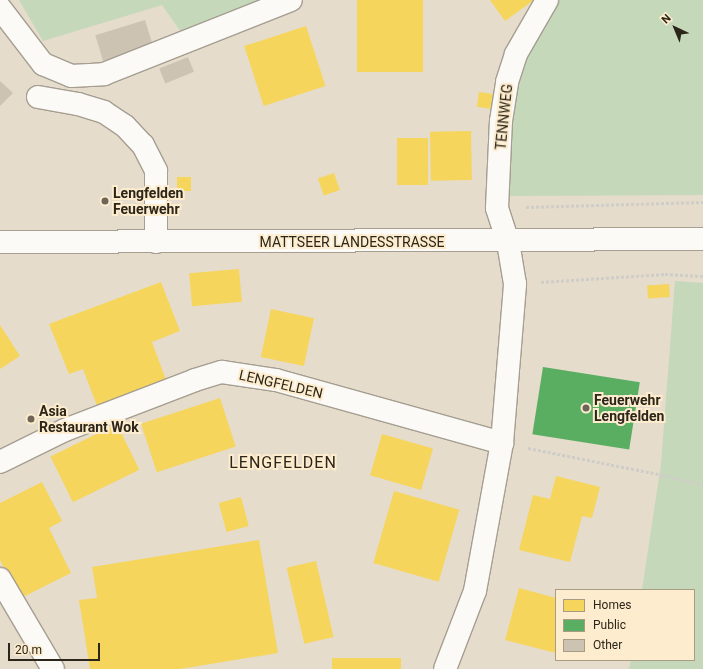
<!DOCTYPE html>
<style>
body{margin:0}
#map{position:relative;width:703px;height:669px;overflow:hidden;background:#e5dccb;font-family:Roboto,sans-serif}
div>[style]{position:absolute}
.green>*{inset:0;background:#c5d8b9}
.homes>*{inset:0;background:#f6d55c;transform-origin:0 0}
.public>*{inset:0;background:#5aae61;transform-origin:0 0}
.building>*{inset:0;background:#ccc3b2;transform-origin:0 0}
.path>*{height:2.5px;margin-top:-1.25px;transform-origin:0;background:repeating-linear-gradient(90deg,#cfcdc8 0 3px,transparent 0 5px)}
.roads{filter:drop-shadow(1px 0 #a59e91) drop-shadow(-1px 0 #a59e91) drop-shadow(0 1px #a59e91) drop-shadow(0 -1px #a59e91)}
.minor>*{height:22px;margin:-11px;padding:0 11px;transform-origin:11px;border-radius:11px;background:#fbfaf7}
.major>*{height:22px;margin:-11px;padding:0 11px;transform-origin:11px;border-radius:11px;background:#fbfaf7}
.dots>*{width:11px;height:11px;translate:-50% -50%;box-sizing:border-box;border:2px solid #fdeccd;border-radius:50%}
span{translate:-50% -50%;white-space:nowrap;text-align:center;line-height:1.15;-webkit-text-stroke:4px #fdeccd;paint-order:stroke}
.street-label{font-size:14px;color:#2c251a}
.poi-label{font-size:14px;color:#2c251a;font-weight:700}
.left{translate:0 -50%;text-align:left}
.quarter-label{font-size:16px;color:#2c251a;letter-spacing:1px}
.legend{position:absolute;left:555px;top:589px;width:140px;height:72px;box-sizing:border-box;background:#fdeccd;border:1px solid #a99c85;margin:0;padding:5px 7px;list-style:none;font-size:12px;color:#2c251a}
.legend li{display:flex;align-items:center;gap:8px;height:20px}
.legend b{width:20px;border:1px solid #a99c85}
.north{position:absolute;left:655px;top:8px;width:40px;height:40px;-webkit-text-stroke:3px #fdeccd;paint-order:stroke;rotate:316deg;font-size:11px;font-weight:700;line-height:16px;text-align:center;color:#2c251a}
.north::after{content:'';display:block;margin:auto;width:14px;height:18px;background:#2c251a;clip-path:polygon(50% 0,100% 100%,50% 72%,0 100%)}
.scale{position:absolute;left:8px;top:643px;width:92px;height:18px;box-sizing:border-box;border:2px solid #2c251a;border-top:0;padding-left:5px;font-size:12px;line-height:14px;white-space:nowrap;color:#2c251a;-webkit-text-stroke:3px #fdeccd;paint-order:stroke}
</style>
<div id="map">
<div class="green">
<i style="clip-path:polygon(19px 0,269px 0,181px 32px,162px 5px,43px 41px)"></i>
<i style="clip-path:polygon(559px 0,703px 0,703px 195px,510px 196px,510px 116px,525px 55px)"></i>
<i style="clip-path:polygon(675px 281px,703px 283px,703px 669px,629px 669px,631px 660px,694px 660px,694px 590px,642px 590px,661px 464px)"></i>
</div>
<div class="homes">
<i style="left:357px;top:0;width:66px;height:72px"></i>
<i style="clip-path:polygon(490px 0,534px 0,505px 21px)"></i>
<i style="left:306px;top:26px;width:63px;height:65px;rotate:72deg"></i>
<i style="left:479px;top:92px;width:14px;height:15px;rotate:8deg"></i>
<i style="left:471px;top:131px;width:49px;height:41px;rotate:89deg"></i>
<i style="left:397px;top:138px;width:31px;height:47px"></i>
<i style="left:334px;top:173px;width:18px;height:17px;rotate:71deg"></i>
<i style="left:177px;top:177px;width:14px;height:14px"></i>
<i style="left:239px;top:269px;width:33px;height:50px;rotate:85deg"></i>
<i style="clip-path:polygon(161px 282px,180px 331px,152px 342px,166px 380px,97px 406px,83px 369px,69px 374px,49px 324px)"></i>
<i style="left:669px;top:284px;width:13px;height:22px;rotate:86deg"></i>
<i style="left:271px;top:309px;width:44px;height:49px;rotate:12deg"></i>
<i style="clip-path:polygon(0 325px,20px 356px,0 369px)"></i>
<i style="left:220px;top:398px;width:51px;height:83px;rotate:72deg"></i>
<i style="left:117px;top:424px;width:51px;height:74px;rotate:64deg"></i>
<i style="left:382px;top:434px;width:53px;height:43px;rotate:16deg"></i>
<i style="clip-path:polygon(556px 476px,600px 487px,592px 518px,582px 516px,570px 562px,519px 550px,533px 495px,550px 499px)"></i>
<i style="clip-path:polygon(42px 482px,62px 521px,49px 528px,71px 573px,19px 599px,0 560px,0 503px)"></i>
<i style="left:394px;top:491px;width:68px;height:75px;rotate:16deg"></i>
<i style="left:241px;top:497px;width:30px;height:23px;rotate:75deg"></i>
<i style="clip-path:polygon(259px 540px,278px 653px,180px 669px,90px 669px,79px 600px,97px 598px,92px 567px)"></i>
<i style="left:316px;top:561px;width:78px;height:30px;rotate:77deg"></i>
<i style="clip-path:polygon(519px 588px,556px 598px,556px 653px,505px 640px)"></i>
<i style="left:332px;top:658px;width:69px;height:11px"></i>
</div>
<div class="public">
<i style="left:543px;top:367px;width:98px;height:68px;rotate:9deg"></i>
</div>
<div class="building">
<i style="left:145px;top:20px;width:27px;height:52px;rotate:73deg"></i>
<i style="left:188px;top:57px;width:16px;height:31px;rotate:68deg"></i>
<i style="clip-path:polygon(0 81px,13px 93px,0 106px)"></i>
</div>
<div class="path">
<i style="left:526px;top:207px;width:177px;rotate:-1.6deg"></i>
<i style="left:541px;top:282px;width:124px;rotate:-3.7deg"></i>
<i style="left:665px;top:274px;width:38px;rotate:3deg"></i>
<i style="left:528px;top:448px;width:138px;rotate:11.3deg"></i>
<i style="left:663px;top:475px;width:41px;rotate:14deg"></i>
</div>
<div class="roads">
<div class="minor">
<i style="left:0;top:8px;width:71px;rotate:52.5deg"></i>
<i style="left:43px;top:64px;width:30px;rotate:23deg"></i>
<i style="left:71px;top:76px;width:33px;rotate:-3deg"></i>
<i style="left:104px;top:74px;width:201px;rotate:-21.6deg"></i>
<i style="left:38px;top:97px;width:41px;rotate:9.9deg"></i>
<i style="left:78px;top:104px;width:27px;rotate:17deg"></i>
<i style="left:104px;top:112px;width:25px;rotate:34deg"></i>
<i style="left:125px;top:126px;width:26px;rotate:47deg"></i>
<i style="left:143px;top:145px;width:29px;rotate:63deg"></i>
<i style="left:156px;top:171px;width:71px;rotate:90deg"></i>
<i style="left:0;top:462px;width:72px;rotate:-26.2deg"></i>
<i style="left:65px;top:430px;width:139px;rotate:-21deg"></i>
<i style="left:195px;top:380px;width:28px;rotate:-17deg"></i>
<i style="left:222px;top:372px;width:55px;rotate:8.4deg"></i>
<i style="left:276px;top:380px;width:235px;rotate:15.6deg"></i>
<i style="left:0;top:579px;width:104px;rotate:59.5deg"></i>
<i style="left:445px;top:669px;width:84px;rotate:-69deg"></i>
<i style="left:475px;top:591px;width:150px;rotate:-79.7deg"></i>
<i style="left:502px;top:443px;width:160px;rotate:-85.3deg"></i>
<i style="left:515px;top:284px;width:43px;rotate:-99.5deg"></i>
<i style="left:508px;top:242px;width:36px;rotate:-108deg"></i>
<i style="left:497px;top:208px;width:87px;rotate:-87.4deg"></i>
<i style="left:501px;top:121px;width:39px;rotate:-81deg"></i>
<i style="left:507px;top:82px;width:29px;rotate:-72deg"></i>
<i style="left:516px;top:54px;width:62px;rotate:-60.1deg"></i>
</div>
<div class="major">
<i style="left:0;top:242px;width:703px;rotate:-0.24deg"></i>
</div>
</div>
<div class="dots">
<i style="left:105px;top:201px;background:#6d6558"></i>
<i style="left:586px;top:408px;background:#6d6558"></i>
<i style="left:31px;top:419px;background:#6d6558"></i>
</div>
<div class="street-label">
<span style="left:504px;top:117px;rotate:-84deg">TENNWEG</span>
<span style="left:352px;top:242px">MATTSEER LANDESSTRASSE</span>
<span style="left:281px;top:384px;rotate:13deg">LENGFELDEN</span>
</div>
<div class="poi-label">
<span class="left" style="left:113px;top:201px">Lengfelden<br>Feuerwehr</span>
<span class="left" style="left:594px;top:408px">Feuerwehr<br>Lengfelden</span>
<span class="left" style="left:39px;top:419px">Asia<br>Restaurant Wok</span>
</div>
<div class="quarter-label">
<span style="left:283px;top:463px">LENGFELDEN</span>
</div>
<ul class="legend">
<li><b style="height:11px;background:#f6d55c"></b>Homes</li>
<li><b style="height:11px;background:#5aae61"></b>Public</li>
<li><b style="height:11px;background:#ccc3b2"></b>Other</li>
</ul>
<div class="north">N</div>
<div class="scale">20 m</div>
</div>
